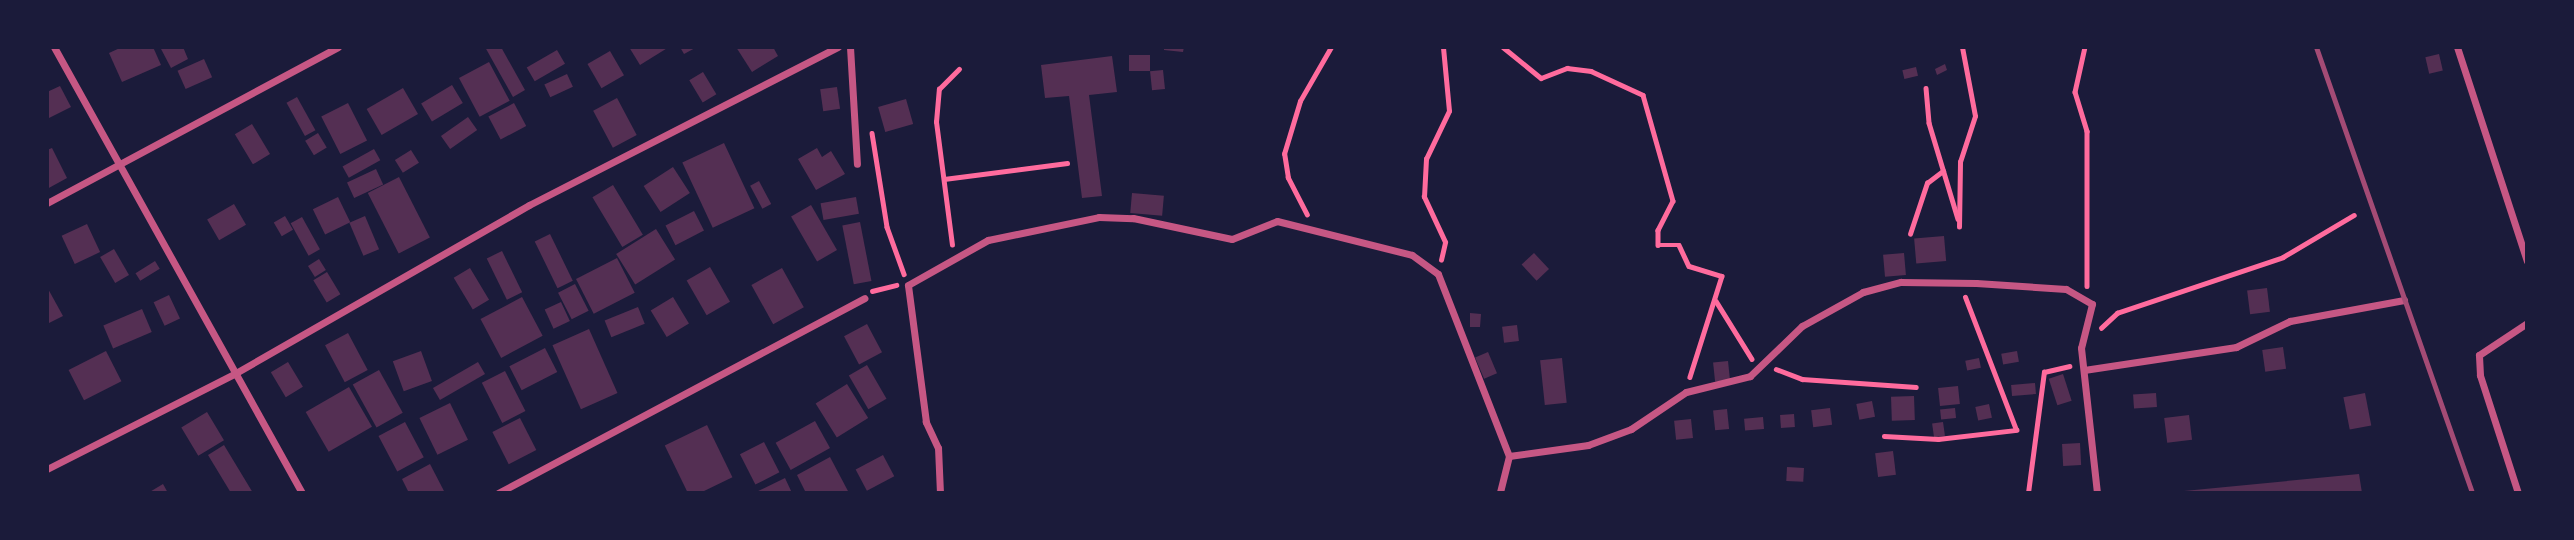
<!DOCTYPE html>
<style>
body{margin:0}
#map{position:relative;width:2574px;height:540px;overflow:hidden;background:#1b1b3a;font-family:Ubuntu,sans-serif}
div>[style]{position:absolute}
.building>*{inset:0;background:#542f53;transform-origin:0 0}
.path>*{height:4.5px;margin:-2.25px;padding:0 2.25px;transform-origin:2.25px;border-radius:2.25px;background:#ff6b9d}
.minor>*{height:7px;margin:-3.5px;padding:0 3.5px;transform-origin:3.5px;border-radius:3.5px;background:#c65784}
.rail>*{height:5px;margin:-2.5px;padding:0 2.5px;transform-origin:2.5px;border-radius:2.5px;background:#a44b75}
span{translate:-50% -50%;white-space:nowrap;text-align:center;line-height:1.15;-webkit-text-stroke:5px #1b1b3a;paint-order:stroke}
.frame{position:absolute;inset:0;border:49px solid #1b1b3a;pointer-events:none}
</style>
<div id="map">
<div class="building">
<i style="clip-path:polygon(122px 47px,153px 47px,161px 65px,122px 82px,109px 53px)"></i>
<i style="clip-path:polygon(160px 47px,183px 47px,188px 59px,171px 68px)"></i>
<i style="clip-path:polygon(485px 47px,501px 47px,525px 90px,513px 97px)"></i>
<i style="clip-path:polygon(629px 47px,669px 47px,640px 65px)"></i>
<i style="clip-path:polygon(680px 47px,697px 47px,684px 54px)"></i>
<i style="clip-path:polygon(736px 47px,773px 47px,778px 56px,752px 72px)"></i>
<i style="clip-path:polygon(1164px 47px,1184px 47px,1183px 52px,1164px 50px)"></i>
<i style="left:557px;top:50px;width:16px;height:35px;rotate:60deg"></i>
<i style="left:610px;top:51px;width:28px;height:26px;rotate:60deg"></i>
<i style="left:2439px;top:54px;width:17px;height:14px;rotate:77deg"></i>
<i style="left:1150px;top:55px;width:16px;height:21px;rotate:90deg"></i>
<i style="clip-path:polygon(1112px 56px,1117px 92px,1089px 95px,1102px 196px,1082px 198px,1069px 96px,1045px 98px,1041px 65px)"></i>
<i style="left:204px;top:59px;width:20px;height:29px;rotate:66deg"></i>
<i style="left:489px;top:62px;width:44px;height:34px;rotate:62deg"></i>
<i style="clip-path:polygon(1945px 64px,1947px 70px,1937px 75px,1935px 69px)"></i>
<i style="left:1916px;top:67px;width:9px;height:14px;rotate:77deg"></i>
<i style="left:1163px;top:70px;width:19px;height:13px;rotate:84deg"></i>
<i style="left:703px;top:72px;width:26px;height:16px;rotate:59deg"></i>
<i style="left:567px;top:74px;width:14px;height:25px;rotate:65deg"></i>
<i style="left:452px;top:85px;width:21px;height:36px;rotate:59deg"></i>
<i style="clip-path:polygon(60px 86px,71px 107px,47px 119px,47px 92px)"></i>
<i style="left:837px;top:87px;width:22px;height:17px;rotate:82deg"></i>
<i style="left:403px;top:88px;width:30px;height:42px;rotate:60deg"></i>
<i style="left:297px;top:97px;width:38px;height:12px;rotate:61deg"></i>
<i style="left:617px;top:98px;width:42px;height:27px;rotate:62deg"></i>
<i style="left:906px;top:99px;width:26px;height:29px;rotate:74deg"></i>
<i style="left:348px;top:103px;width:42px;height:30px;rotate:63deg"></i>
<i style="left:514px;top:103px;width:26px;height:29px;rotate:62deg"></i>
<i style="left:468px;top:117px;width:16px;height:33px;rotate:55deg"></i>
<i style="left:252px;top:124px;width:35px;height:20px;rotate:59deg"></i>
<i style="left:318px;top:133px;width:17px;height:15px;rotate:59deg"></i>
<i style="left:724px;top:143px;width:72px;height:46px;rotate:65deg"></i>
<i style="clip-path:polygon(52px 148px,67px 178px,47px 189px,47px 150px)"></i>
<i style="clip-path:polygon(817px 148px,822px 157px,831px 151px,845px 174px,816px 190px,798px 159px)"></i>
<i style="left:374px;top:149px;width:13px;height:36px;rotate:61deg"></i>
<i style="left:411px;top:150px;width:15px;height:19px;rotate:58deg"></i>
<i style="left:673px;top:167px;width:31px;height:35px;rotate:57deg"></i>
<i style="left:376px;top:169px;width:17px;height:32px;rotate:65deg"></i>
<i style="left:399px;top:177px;width:68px;height:35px;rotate:63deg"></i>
<i style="left:759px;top:181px;width:26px;height:10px;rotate:62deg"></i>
<i style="left:613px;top:185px;width:58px;height:24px;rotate:59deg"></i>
<i style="left:1132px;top:193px;width:32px;height:20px;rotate:5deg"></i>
<i style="left:338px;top:197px;width:28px;height:28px;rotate:64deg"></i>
<i style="left:856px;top:197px;width:17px;height:36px;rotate:80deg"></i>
<i style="left:234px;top:204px;width:24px;height:31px;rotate:60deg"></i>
<i style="left:811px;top:205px;width:52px;height:23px;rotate:60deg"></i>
<i style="left:694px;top:211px;width:22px;height:32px;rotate:63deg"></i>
<i style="left:285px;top:216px;width:16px;height:13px;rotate:60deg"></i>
<i style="left:365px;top:216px;width:36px;height:17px;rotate:67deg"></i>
<i style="left:302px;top:217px;width:37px;height:13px;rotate:61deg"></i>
<i style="left:860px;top:222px;width:60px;height:18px;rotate:79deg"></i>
<i style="left:87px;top:224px;width:31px;height:28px;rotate:65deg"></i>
<i style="left:656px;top:229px;width:36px;height:47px;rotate:58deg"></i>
<i style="left:550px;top:234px;width:52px;height:17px;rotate:64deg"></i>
<i style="left:1944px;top:236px;width:25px;height:30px;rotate:85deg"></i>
<i style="left:114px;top:249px;width:30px;height:16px;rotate:60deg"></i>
<i style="left:502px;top:251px;width:46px;height:17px;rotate:64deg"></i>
<i style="left:1534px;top:253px;width:22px;height:17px;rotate:47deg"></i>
<i style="left:1904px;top:253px;width:22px;height:21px;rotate:85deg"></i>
<i style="left:617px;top:258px;width:39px;height:46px;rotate:63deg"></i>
<i style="left:319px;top:259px;width:13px;height:13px;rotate:58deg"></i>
<i style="left:155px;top:261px;width:9px;height:23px;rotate:58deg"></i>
<i style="left:710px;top:267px;width:40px;height:27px;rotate:60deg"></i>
<i style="left:470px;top:268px;width:37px;height:19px;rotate:59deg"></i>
<i style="left:782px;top:268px;width:45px;height:35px;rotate:61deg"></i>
<i style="left:327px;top:272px;width:26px;height:16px;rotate:59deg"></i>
<i style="left:575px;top:284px;width:30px;height:19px;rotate:63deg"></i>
<i style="clip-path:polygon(47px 287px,63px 316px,47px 324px)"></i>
<i style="left:2267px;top:288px;width:24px;height:20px;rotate:83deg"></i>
<i style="left:169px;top:295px;width:26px;height:17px;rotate:65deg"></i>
<i style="left:522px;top:297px;width:44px;height:47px;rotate:62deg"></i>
<i style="left:673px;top:297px;width:31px;height:26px;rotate:59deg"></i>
<i style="left:561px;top:302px;width:21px;height:18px;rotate:65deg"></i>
<i style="left:638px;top:307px;width:18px;height:36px;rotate:68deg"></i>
<i style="left:142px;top:309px;width:25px;height:42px;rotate:67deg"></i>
<i style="clip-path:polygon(1470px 313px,1481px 314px,1480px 327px,1470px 327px)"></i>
<i style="left:867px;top:324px;width:32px;height:26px;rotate:62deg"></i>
<i style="left:1517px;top:325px;width:16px;height:15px;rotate:83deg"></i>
<i style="left:589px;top:329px;width:70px;height:40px;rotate:66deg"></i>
<i style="left:348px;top:333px;width:42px;height:26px;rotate:62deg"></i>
<i style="left:2283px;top:347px;width:22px;height:21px;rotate:82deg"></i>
<i style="left:545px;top:348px;width:27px;height:40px;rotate:63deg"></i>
<i style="left:106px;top:351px;width:34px;height:42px;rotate:63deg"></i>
<i style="left:421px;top:351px;width:32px;height:30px;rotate:70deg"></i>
<i style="left:2017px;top:351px;width:11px;height:16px;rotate:80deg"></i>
<i style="left:1488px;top:352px;width:23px;height:14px;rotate:67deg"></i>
<i style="left:1562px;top:358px;width:45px;height:22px;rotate:84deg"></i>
<i style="left:1979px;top:358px;width:10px;height:14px;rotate:79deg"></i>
<i style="left:1728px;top:361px;width:19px;height:15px;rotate:84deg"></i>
<i style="left:288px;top:362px;width:29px;height:20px;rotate:59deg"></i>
<i style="left:478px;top:362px;width:14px;height:52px;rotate:60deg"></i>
<i style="left:867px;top:365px;width:39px;height:21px;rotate:60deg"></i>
<i style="left:379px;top:370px;width:49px;height:30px;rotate:61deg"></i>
<i style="left:505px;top:371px;width:45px;height:26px;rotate:63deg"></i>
<i style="left:2063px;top:374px;width:28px;height:15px;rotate:72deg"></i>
<i style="left:2035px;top:383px;width:11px;height:24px;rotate:85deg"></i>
<i style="left:847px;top:384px;width:40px;height:37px;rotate:58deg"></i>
<i style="left:1958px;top:386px;width:18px;height:20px;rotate:84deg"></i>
<i style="left:349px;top:387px;width:46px;height:50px;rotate:60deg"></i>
<i style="left:2156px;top:393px;width:14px;height:23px;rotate:86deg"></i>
<i style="left:2365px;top:393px;width:33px;height:22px;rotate:79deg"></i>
<i style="left:1914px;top:396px;width:24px;height:23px;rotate:88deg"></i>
<i style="left:1872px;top:401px;width:16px;height:16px;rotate:79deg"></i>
<i style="left:450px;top:403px;width:41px;height:34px;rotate:64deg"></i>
<i style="left:1989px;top:404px;width:14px;height:14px;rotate:78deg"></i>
<i style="left:1830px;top:408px;width:17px;height:19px;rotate:83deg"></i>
<i style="left:1955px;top:408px;width:10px;height:15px;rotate:84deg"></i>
<i style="left:1727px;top:409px;width:20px;height:14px;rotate:84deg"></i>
<i style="left:207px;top:412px;width:33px;height:30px;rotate:59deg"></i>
<i style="left:1794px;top:414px;width:13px;height:14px;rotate:86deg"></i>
<i style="left:2189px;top:415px;width:25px;height:25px;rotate:83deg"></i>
<i style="left:1763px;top:417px;width:12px;height:19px;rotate:85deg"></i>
<i style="left:520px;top:418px;width:36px;height:31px;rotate:63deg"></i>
<i style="left:1691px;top:419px;width:19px;height:17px;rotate:84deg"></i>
<i style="left:815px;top:421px;width:31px;height:45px;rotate:61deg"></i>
<i style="left:405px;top:422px;width:40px;height:30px;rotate:62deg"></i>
<i style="left:1943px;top:422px;width:14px;height:11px;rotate:82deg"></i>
<i style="left:707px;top:425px;width:58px;height:47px;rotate:64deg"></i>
<i style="left:764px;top:442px;width:34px;height:27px;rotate:63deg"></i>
<i style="left:2080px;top:443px;width:22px;height:18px;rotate:87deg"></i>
<i style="clip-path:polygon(224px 445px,253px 493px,231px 493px,208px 455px)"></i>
<i style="left:1893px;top:451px;width:24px;height:18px;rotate:83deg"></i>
<i style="left:883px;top:455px;width:24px;height:31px;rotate:62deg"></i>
<i style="clip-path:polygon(830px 457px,849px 493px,806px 493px,797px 475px)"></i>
<i style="clip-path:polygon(430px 464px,445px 493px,409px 493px,402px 479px)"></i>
<i style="left:1787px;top:467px;width:17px;height:14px;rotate:3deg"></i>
<i style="clip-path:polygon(2359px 474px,2362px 493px,2184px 493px,2184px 491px)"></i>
<i style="clip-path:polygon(785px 478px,792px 493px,754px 493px)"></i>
<i style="clip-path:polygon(163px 484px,168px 493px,148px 493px)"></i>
</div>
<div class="path">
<i style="left:1503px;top:47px;width:49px;rotate:39.2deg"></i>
<i style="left:1541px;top:78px;width:28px;rotate:-21deg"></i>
<i style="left:1567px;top:68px;width:24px;rotate:7deg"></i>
<i style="left:1591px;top:71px;width:57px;rotate:24.8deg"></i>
<i style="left:1643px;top:95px;width:110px;rotate:74.2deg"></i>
<i style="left:1673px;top:201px;width:33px;rotate:117deg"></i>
<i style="left:1658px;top:230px;width:15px;rotate:90deg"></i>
<i style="left:1658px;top:245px;width:21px"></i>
<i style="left:1679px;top:245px;width:23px;rotate:65deg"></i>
<i style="left:1689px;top:266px;width:34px;rotate:17deg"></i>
<i style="left:1722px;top:276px;width:106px;rotate:107.6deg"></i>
<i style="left:2085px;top:47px;width:46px;rotate:102.5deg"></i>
<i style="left:2075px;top:92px;width:41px;rotate:72.9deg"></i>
<i style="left:2087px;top:131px;width:155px;rotate:90deg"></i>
<i style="left:1926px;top:88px;width:35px;rotate:85deg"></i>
<i style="left:1929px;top:123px;width:100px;rotate:73.2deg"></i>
<i style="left:872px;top:133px;width:95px;rotate:80.9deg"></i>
<i style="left:887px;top:227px;width:50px;rotate:70.1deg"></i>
<i style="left:944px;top:179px;width:124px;rotate:-7.4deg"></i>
<i style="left:1307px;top:215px;width:42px;rotate:-117.2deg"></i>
<i style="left:1288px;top:178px;width:24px;rotate:-99deg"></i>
<i style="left:1284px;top:154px;width:55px;rotate:-73.2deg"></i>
<i style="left:1300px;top:101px;width:62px;rotate:-60.1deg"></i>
<i style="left:1959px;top:227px;width:65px;rotate:-89.1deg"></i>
<i style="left:1960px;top:162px;width:48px;rotate:-71.9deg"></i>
<i style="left:1975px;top:116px;width:70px;rotate:-100.7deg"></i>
<i style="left:1910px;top:234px;width:54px;rotate:-71.6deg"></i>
<i style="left:1927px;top:183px;width:20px;rotate:-37deg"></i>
<i style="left:952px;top:245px;width:124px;rotate:-97.4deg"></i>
<i style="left:936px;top:122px;width:33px;rotate:-85deg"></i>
<i style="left:939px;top:89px;width:28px;rotate:-45deg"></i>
<i style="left:1441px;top:260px;width:18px;rotate:-77deg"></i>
<i style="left:1445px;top:242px;width:50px;rotate:-115deg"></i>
<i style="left:1424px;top:197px;width:38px;rotate:-87deg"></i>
<i style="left:1426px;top:159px;width:53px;rotate:-64.4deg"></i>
<i style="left:1449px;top:111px;width:64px;rotate:-95.4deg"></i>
<i style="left:872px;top:291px;width:25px;rotate:-14deg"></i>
<i style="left:1716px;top:301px;width:68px;rotate:58.2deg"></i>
<i style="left:2101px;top:328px;width:22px;rotate:-43deg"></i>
<i style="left:2117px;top:313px;width:175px;rotate:-18.6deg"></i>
<i style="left:2283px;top:257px;width:82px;rotate:-30.6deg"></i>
<i style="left:1776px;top:369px;width:28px;rotate:21deg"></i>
<i style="left:1802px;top:379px;width:114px;rotate:4deg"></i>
<i style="left:1884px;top:436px;width:54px;rotate:3.2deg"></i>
<i style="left:1938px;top:439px;width:79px;rotate:-6.6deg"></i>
<i style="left:2016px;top:430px;width:142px;rotate:-111deg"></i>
<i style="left:2028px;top:493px;width:122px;rotate:-82.5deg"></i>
<i style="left:2044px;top:372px;width:26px;rotate:-13deg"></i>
</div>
<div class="minor">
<i style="left:54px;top:47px;width:510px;rotate:60.92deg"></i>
<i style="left:850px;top:47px;width:117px;rotate:86.6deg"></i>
<i style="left:2457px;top:47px;width:225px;rotate:71.9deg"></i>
<i style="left:47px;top:203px;width:330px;rotate:-28.2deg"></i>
<i style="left:2084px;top:370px;width:154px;rotate:-8.6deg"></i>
<i style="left:2236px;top:347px;width:60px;rotate:-25.7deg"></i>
<i style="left:2290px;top:321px;width:116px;rotate:-10.4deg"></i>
<i style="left:1509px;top:456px;width:80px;rotate:-7.9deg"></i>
<i style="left:1588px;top:445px;width:46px;rotate:-20.4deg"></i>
<i style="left:1631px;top:429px;width:66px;rotate:-33.9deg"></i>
<i style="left:1686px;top:392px;width:66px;rotate:-14deg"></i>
<i style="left:1750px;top:376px;width:72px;rotate:-43.9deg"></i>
<i style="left:1802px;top:326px;width:70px;rotate:-29.1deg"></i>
<i style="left:1863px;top:292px;width:39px;rotate:-15deg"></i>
<i style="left:1901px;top:282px;width:75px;rotate:0.8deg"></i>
<i style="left:1976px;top:283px;width:90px;rotate:3.8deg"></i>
<i style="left:2066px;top:289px;width:30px;rotate:30deg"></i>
<i style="left:2092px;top:304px;width:45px;rotate:104deg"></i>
<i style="left:2081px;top:348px;width:146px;rotate:83.7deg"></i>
<i style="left:47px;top:469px;width:210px;rotate:-26.9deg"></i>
<i style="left:234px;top:374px;width:340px;rotate:-29.8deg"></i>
<i style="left:529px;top:205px;width:347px;rotate:-27.1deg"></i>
<i style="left:498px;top:493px;width:415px;rotate:-28deg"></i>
<i style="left:940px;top:493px;width:45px;rotate:-92.5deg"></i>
<i style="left:938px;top:448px;width:29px;rotate:-115deg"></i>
<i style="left:926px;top:422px;width:138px;rotate:-97.5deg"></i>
<i style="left:908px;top:285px;width:92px;rotate:-29.4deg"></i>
<i style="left:988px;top:240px;width:113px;rotate:-11.7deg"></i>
<i style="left:1099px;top:217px;width:34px;rotate:2deg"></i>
<i style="left:1133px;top:218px;width:101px;rotate:12deg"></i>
<i style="left:1232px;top:239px;width:48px;rotate:-21.8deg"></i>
<i style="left:1277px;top:221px;width:139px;rotate:14.1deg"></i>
<i style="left:1412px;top:255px;width:32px;rotate:36deg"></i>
<i style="left:1438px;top:274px;width:195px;rotate:68.7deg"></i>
<i style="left:1509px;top:456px;width:38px;rotate:104deg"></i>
<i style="left:2518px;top:493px;width:124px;rotate:-107.9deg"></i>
<i style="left:2480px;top:375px;width:20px;rotate:-93deg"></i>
<i style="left:2479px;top:355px;width:58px;rotate:-33.7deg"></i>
</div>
<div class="rail">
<i style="left:2316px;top:47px;width:472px;rotate:70.7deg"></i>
</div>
<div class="frame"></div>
</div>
